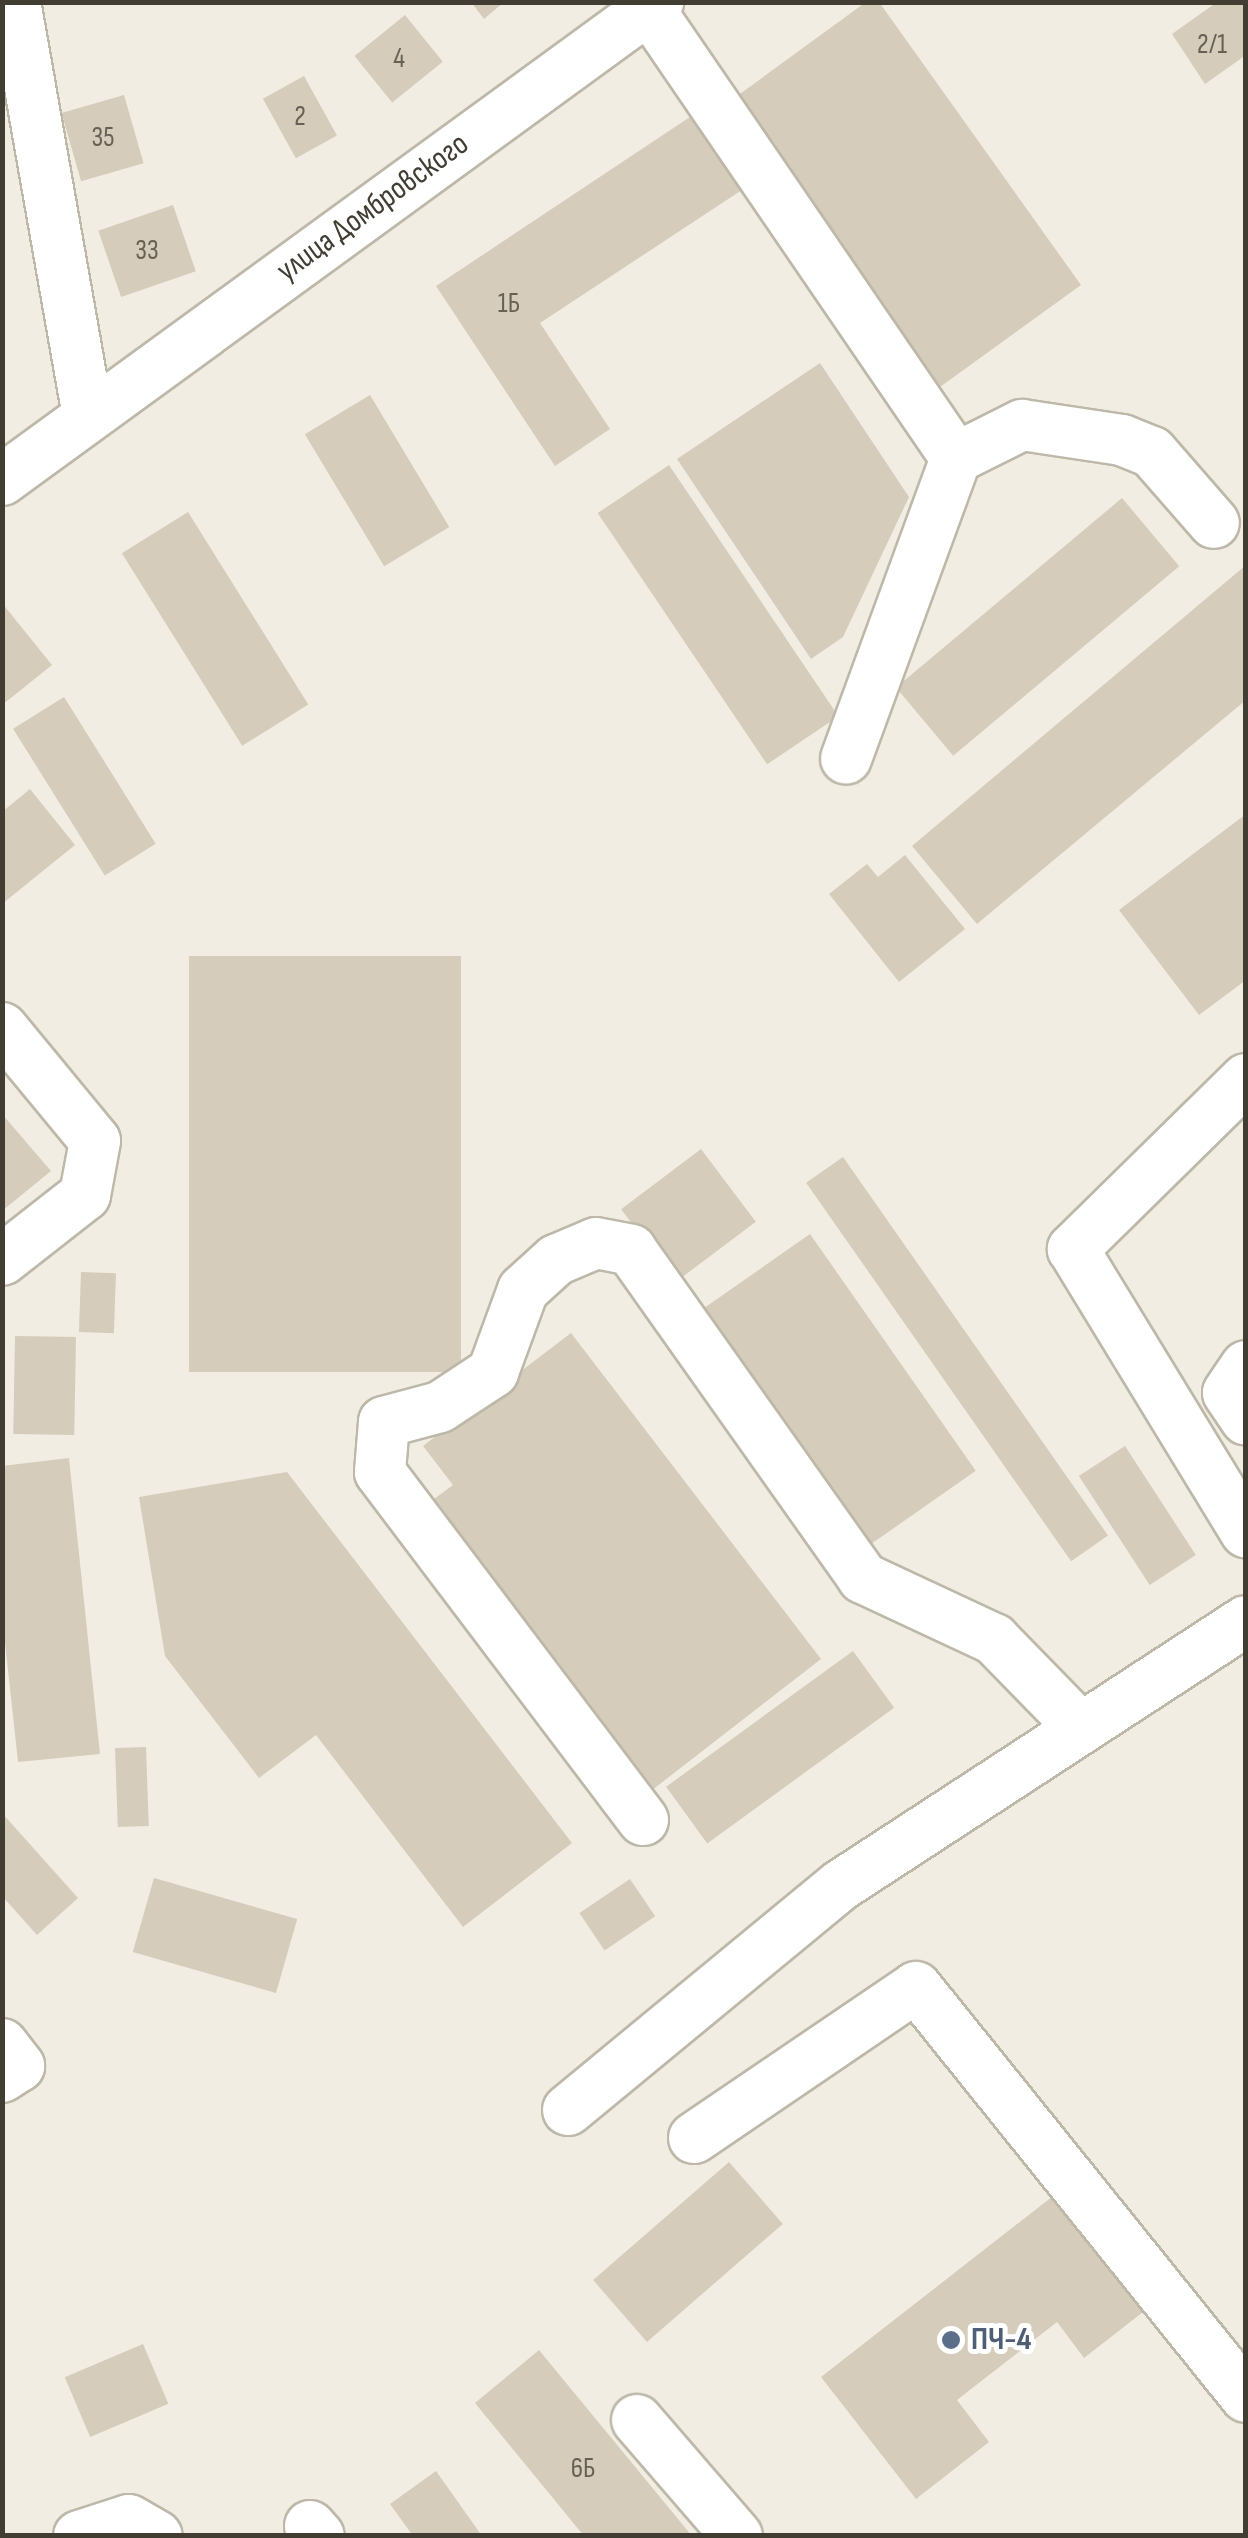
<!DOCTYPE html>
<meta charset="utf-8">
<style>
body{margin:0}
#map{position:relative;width:1248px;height:2538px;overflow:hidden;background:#f1ede3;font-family:"Sofia Sans Condensed",sans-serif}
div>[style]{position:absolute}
.building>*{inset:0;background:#d5ccbb;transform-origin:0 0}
.roads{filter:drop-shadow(2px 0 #beb8a9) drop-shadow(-2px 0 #beb8a9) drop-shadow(0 2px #beb8a9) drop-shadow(0 -2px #beb8a9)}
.minor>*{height:50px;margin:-25px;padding:0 25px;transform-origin:25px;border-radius:25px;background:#fff}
.dots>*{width:28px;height:28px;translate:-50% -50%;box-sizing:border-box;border:5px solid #fff;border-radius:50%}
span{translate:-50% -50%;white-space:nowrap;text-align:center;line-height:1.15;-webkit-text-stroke:10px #fff;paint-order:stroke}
.number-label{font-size:28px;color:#676155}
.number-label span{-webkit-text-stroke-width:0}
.street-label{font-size:32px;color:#423d33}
.service-label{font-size:32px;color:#4e5e75;font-weight:700}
.left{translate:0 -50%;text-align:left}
.frame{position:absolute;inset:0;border:5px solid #423d33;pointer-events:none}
</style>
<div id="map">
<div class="building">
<i style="clip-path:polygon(471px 2px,504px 2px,484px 19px)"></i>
<i style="clip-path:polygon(866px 2px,879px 2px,1081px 285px,940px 387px,733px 99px)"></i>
<i style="clip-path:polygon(1217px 2px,1246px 2px,1246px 55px,1205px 84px,1172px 34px)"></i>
<i style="left:405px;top:15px;width:60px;height:65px;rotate:51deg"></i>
<i style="left:304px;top:76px;width:68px;height:47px;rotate:61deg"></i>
<i style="left:124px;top:95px;width:71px;height:65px;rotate:74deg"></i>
<i style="clip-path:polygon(702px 109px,751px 184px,540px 323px,610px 429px,555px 466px,436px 286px)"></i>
<i style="left:173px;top:205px;width:70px;height:79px;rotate:71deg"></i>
<i style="clip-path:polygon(820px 363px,909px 497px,843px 637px,811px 659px,677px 459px)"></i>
<i style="left:370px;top:395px;width:154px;height:76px;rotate:59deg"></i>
<i style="left:669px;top:465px;width:303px;height:86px;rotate:56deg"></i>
<i style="left:1122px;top:498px;width:89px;height:295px;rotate:50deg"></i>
<i style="left:188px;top:512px;width:227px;height:78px;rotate:58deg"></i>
<i style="clip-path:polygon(1246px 565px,1246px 700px,977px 924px,912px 846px)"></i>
<i style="clip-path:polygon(2px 603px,52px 665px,2px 705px)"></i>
<i style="left:64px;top:697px;width:173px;height:60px;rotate:58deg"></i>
<i style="clip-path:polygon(30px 789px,75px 845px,2px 904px,2px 812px)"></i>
<i style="clip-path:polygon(1246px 814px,1246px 980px,1199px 1015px,1119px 910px)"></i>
<i style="clip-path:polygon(905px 855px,965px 929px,899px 982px,829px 894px,867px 864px,878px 877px)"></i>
<i style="left:461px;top:956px;width:416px;height:272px;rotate:90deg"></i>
<i style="clip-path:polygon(2px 1114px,51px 1171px,2px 1211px)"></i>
<i style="left:701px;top:1149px;width:91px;height:100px;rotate:53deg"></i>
<i style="left:843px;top:1157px;width:462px;height:45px;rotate:55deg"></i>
<i style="left:810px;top:1234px;width:289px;height:141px;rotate:55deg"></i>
<i style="left:81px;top:1272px;width:35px;height:60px;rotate:2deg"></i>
<i style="clip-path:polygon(571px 1333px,821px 1659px,647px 1794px,426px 1505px,453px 1485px,423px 1446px)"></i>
<i style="left:15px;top:1336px;width:61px;height:98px;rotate:1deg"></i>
<i style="left:1125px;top:1446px;width:130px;height:55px;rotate:57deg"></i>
<i style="clip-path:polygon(69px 1458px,100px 1754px,18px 1762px,2px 1615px,2px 1466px)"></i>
<i style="clip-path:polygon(287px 1472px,572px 1843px,463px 1927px,316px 1735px,259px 1778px,165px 1656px,139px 1497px)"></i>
<i style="left:853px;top:1651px;width:70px;height:231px;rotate:54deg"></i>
<i style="left:146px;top:1747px;width:79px;height:31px;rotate:88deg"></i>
<i style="clip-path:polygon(2px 1813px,78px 1898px,37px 1935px,2px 1896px)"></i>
<i style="left:154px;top:1878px;width:149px;height:77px;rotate:16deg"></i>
<i style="left:630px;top:1879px;width:45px;height:61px;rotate:56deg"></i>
<i style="left:729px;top:2162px;width:82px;height:180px;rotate:49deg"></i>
<i style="clip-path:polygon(1062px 2189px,1152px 2305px,1084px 2358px,1057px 2322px,957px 2400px,989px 2442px,916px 2499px,821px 2377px)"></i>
<i style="left:143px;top:2344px;width:65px;height:85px;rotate:67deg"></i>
<i style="clip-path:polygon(539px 2350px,692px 2536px,584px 2536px,475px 2403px)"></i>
<i style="clip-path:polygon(436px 2471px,482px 2536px,413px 2536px,390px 2504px)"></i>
</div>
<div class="roads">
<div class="minor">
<i style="left:15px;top:2px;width:418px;rotate:80deg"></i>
<i style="left:649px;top:9px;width:544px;rotate:55.64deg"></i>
<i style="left:956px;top:458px;width:320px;rotate:110.1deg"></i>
<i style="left:956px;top:458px;width:74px;rotate:-26.6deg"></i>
<i style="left:1022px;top:425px;width:101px;rotate:8.5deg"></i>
<i style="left:1122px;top:440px;width:32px;rotate:22deg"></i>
<i style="left:1152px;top:452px;width:94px;rotate:48.9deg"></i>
<i style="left:2px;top:480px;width:812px;rotate:-36.08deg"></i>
<i style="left:2px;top:1028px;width:146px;rotate:50.5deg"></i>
<i style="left:95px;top:1141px;width:55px;rotate:100.5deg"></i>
<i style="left:85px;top:1195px;width:105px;rotate:141.9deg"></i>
<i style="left:1246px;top:1079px;width:243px;rotate:135.5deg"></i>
<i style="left:1073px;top:1249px;width:332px;rotate:58.6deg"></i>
<i style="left:1246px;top:1366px;width:32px;rotate:124deg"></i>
<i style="left:1228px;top:1393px;width:32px;rotate:56deg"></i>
<i style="left:643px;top:1820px;width:436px;rotate:-127.1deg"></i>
<i style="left:380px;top:1472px;width:50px;rotate:-85.4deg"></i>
<i style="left:384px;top:1422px;width:58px;rotate:-15deg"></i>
<i style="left:440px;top:1407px;width:64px;rotate:-33.4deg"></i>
<i style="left:493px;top:1372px;width:87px;rotate:-69.9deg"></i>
<i style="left:523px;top:1290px;width:45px;rotate:-42.3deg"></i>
<i style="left:556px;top:1260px;width:43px;rotate:-23deg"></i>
<i style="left:596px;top:1243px;width:36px;rotate:11deg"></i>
<i style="left:631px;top:1250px;width:402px;rotate:54.7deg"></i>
<i style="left:863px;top:1578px;width:145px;rotate:25deg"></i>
<i style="left:994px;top:1639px;width:124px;rotate:45.7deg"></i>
<i style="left:2px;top:2044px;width:28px;rotate:52deg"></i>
<i style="left:19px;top:2066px;width:20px;rotate:147deg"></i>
<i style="left:568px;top:2110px;width:354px;rotate:-39.5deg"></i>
<i style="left:841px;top:1885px;width:483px;rotate:-33.1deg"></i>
<i style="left:694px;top:2138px;width:268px;rotate:-34.2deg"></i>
<i style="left:916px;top:1987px;width:526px;rotate:51.17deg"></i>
<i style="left:637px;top:2420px;width:153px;rotate:49.2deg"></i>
<i style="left:310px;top:2526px;width:13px;rotate:48deg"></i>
<i style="left:79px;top:2536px;width:52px;rotate:-17.7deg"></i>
<i style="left:129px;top:2520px;width:32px;rotate:30deg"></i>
</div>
</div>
<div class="dots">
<i style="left:951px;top:2340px;background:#5c6f8a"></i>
</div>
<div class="number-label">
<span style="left:1212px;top:45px">2/1</span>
<span style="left:399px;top:59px">4</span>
<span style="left:300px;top:117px">2</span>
<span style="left:103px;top:138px">35</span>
<span style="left:147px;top:251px">33</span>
<span style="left:509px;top:304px">1Б</span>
<span style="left:583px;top:2469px">6Б</span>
</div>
<div class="street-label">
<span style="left:373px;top:208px;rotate:-36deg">улица Домбровского</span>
</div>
<div class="service-label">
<span class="left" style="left:971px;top:2340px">ПЧ-4</span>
</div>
<div class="frame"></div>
</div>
